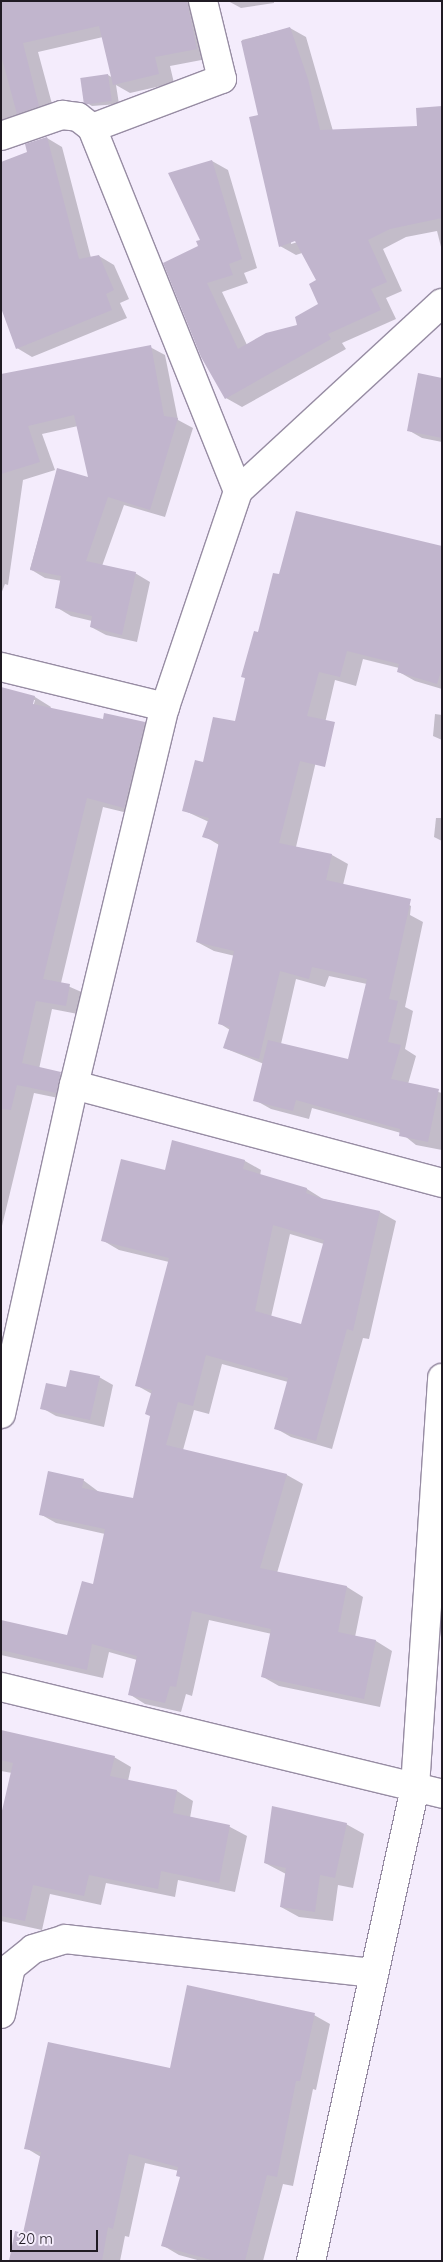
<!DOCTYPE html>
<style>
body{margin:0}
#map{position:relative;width:443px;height:2262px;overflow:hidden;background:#f4ecfc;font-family:Quicksand,sans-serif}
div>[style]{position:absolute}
.shadow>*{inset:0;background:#0003}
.building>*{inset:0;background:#c1b5cd;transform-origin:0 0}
.roads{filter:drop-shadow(1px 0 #978ca3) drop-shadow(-1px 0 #978ca3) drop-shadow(0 1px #978ca3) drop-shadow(0 -1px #978ca3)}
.street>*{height:28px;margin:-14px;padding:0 14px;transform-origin:14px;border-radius:14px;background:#fff}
span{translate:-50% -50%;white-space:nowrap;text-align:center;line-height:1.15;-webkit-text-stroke:4px #f4ecfc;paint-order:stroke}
.frame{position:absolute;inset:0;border:2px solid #201b24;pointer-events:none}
.scale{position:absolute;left:10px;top:2230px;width:88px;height:22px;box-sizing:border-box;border:2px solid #201b24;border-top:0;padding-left:6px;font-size:15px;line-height:18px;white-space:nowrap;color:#201b24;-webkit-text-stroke:4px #f4ecfc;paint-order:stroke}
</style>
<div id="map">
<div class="shadow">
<i style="clip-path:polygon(1px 1px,188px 1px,203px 10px,212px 58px,170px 66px,174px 83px,130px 93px,116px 85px,119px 104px,92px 106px,85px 102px,108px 75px,113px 78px,103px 37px,38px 52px,55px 115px,1px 125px)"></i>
<i style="clip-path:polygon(228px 1px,274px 1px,274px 3px,241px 8px)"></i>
<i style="clip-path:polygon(evenodd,290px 28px,306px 37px,333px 131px,419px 127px,442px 108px,442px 251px,437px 231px,406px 237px,383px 249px,402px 291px,386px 298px,396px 319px,342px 343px,346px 349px,242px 407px,226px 398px,199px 247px,212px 161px,228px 170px,257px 268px,244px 273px,248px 283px,222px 292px,247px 345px,298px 326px,319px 304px,318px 281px,302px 253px,296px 255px,280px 246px,260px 116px,242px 40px,290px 28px,300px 238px,301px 241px,291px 244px,291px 241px,300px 238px)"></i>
<i style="clip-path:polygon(47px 138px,62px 147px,91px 258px,99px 256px,114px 265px,129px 299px,120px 303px,127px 318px,32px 357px,17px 348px,28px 153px)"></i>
<i style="clip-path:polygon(150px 347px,165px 355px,178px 420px,193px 428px,165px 517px,124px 505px,102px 566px,135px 573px,150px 582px,137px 642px,106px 635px,91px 627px,92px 621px,71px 616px,56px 607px,62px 581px,45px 578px,30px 569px,58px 470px,90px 479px,78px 426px,42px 434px,55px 470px,23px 480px,8px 585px,5px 584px,1px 594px,1px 378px)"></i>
<i style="clip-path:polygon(442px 379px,442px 442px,422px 438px,408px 430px)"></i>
<i style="clip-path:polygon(evenodd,442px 547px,442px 689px,415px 681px,399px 672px,399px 668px,363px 659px,356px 686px,335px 680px,296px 847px,332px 855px,348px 864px,343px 885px,394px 896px,411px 906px,410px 915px,423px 922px,405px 1007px,413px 1011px,405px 1049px,416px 1056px,408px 1084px,442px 1093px,442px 1150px,416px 1145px,401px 1133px,312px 1108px,309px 1119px,271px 1109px,255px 1100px,264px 1064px,224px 1048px,230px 1030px,219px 1023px,235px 956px,214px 951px,197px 942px,219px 845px,204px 836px,209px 822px,183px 810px,204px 763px,236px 723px,258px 633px,280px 576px,442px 547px,329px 976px,367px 984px,349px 1061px,281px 1044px,296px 979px,325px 987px,329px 976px)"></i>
<i style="clip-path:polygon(evenodd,1px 688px,35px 697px,51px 707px,50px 709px,104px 720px,105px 714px,145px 723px,161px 732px,140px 816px,103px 807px,61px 983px,86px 994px,83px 1015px,52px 1009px,39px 1069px,60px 1074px,77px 1083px,73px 1101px,34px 1093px,2px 1226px,1px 688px,33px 700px,35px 700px,32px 711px,33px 700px)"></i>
<i style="clip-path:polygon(435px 714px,442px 715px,442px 740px,433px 736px)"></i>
<i style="clip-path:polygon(436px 818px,442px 818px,442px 841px,434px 837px)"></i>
<i style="clip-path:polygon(evenodd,173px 1142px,245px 1161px,261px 1170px,260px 1176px,307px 1189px,323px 1199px,380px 1212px,396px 1221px,369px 1339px,363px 1338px,332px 1449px,291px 1437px,275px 1428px,288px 1382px,222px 1364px,209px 1414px,194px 1410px,183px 1450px,287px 1475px,303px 1484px,277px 1573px,347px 1587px,363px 1597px,355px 1637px,376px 1641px,392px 1651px,380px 1707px,279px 1686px,263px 1677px,272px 1634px,209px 1620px,192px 1696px,186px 1694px,181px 1712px,145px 1704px,129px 1694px,137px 1660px,109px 1652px,103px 1678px,1px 1655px,1px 1621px,68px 1637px,94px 1586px,105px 1534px,56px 1523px,40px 1514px,83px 1480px,99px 1492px,134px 1499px,152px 1416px,152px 1394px,136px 1385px,169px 1262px,119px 1250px,102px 1240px,166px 1172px,173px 1142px,290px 1234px,324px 1244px,302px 1325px,271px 1317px,290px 1234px)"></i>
<i style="clip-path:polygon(99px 1377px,113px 1385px,104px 1427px,56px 1416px,42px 1408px,67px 1388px)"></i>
<i style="clip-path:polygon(1px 1734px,114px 1757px,131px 1767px,128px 1781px,177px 1791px,193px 1801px,190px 1818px,230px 1827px,247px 1836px,235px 1892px,178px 1880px,175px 1897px,106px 1883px,101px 1905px,50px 1894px,42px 1930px,1px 1921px,1px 1825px,12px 1773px,1px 1771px)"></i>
<i style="clip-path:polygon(346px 1824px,364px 1834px,353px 1888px,338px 1885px,333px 1921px,299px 1917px,281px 1907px,286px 1874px,265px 1863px)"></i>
<i style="clip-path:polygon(314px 2015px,330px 2024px,316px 2090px,313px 2089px,293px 2186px,283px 2184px,263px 2261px,201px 2261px,179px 2255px,162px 2245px,181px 2177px,179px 2171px,145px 2163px,129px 2237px,125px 2236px,120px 2261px,10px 2261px,24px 2234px,41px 2157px,26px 2148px,171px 2069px)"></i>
</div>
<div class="building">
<i style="clip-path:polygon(1px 1px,187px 1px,197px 49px,155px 57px,159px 74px,113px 85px,99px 26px,23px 43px,39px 106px,17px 114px,1px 55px)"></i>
<i style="clip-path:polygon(290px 27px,308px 79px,320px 130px,417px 126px,416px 108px,442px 106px,442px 218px,390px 229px,368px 240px,387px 282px,371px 289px,381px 310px,328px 334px,331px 339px,225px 399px,201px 357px,163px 263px,198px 246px,196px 241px,200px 240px,168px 173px,212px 160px,242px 259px,229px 264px,233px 275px,207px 283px,238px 349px,266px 333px,297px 325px,295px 317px,318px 304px,309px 284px,316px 280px,295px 241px,279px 247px,249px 117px,258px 115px,241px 41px)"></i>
<i style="left:108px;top:74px;width:27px;height:28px;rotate:82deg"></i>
<i style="clip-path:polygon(47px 137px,79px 259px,99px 255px,114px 290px,106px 294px,112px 310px,16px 349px,1px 308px,1px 162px,27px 152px,25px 144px)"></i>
<i style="clip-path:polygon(151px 345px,164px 416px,178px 418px,150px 510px,108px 497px,86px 561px,136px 572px,122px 635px,90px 627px,92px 616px,55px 608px,61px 576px,30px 570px,57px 468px,88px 477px,74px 415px,28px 426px,40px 462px,1px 474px,1px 374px)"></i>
<i style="clip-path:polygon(418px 373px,442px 378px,442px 438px,407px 431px)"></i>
<i style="clip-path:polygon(296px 511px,442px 546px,442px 668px,437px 684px,397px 672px,399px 664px,347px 651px,340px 677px,319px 672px,307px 716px,335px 722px,325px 767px,300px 761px,279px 843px,332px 854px,326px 880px,411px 899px,389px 999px,398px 1001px,388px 1042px,401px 1045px,391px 1079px,439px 1089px,428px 1142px,399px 1136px,400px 1129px,296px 1100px,293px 1111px,253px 1101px,268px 1040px,348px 1059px,367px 979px,312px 967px,309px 979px,280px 971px,259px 1059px,223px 1048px,230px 1027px,218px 1024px,234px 951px,196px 942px,219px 842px,202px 837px,209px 818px,182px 811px,195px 760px,203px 762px,213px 717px,235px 721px,245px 678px,241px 677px,254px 631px,258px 632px,273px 573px,279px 574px)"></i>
<i style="clip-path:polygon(1px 687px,35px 696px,33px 704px,103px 719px,104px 713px,145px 722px,124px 808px,87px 798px,43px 979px,70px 984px,66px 1006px,36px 1001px,22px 1063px,61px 1072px,56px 1093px,17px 1085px,11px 1110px,1px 1109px)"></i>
<i style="clip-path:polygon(evenodd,172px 1140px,245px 1160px,243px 1169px,307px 1188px,306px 1193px,320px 1198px,380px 1211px,353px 1331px,347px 1329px,316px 1441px,274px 1429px,288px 1378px,206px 1355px,193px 1406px,178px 1402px,166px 1445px,287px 1474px,260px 1568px,347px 1586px,338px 1632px,376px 1640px,364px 1699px,261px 1677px,271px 1629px,192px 1611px,176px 1687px,170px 1686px,165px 1703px,128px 1695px,137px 1656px,92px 1644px,87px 1670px,1px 1650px,1px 1620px,67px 1635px,82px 1581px,93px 1584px,105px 1529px,39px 1515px,48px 1471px,84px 1479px,82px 1488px,133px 1498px,150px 1416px,145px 1414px,152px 1390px,135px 1386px,169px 1258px,101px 1241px,121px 1159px,165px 1170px,172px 1140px,273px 1225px,324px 1240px,301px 1324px,255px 1311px,273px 1225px)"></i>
<i style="clip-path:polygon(70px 1370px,100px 1376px,90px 1420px,40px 1409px,46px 1383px,66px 1387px)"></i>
<i style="clip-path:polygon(1px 1730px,115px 1756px,110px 1776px,177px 1790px,173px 1813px,230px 1825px,219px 1883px,161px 1871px,158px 1889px,89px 1875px,84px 1896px,33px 1885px,25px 1921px,1px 1916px,1px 1815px,13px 1763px,1px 1760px)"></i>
<i style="clip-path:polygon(272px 1806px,347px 1823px,335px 1878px,320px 1875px,315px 1912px,280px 1907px,286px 1868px,264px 1863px)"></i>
<i style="clip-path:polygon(187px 1985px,315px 2013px,300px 2081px,296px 2081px,277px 2177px,267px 2175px,245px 2261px,215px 2261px,161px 2246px,180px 2177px,176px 2176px,178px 2167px,129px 2154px,113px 2229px,108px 2227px,102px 2261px,9px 2261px,15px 2231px,23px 2233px,41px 2152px,24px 2149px,48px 2042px,170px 2068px)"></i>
</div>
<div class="roads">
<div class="street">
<i style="left:92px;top:128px;width:139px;rotate:-20.7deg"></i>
<i style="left:222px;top:79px;width:80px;rotate:-103.7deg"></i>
<i style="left:1px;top:136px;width:65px;rotate:-19deg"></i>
<i style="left:62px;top:115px;width:16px;rotate:7deg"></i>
<i style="left:78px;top:117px;width:18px;rotate:38deg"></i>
<i style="left:92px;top:128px;width:391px;rotate:68.1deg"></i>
<i style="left:1px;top:667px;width:169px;rotate:13.7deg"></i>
<i style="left:74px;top:1085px;width:381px;rotate:14.9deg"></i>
<i style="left:1px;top:1414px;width:337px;rotate:-77.5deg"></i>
<i style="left:74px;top:1085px;width:389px;rotate:-76.5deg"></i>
<i style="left:165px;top:707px;width:228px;rotate:-71.3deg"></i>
<i style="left:238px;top:491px;width:277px;rotate:-42.7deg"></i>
<i style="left:1px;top:1687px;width:454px;rotate:13.6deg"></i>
<i style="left:1px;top:2014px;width:48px;rotate:-78deg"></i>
<i style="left:11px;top:1967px;width:28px;rotate:-39deg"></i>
<i style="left:33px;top:1949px;width:34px;rotate:-17deg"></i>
<i style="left:65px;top:1939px;width:311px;rotate:6.3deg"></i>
<i style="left:311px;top:2261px;width:485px;rotate:-77.6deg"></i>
<i style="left:415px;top:1787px;width:410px;rotate:-86.2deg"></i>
</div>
</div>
<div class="frame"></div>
<div class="scale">20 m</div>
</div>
